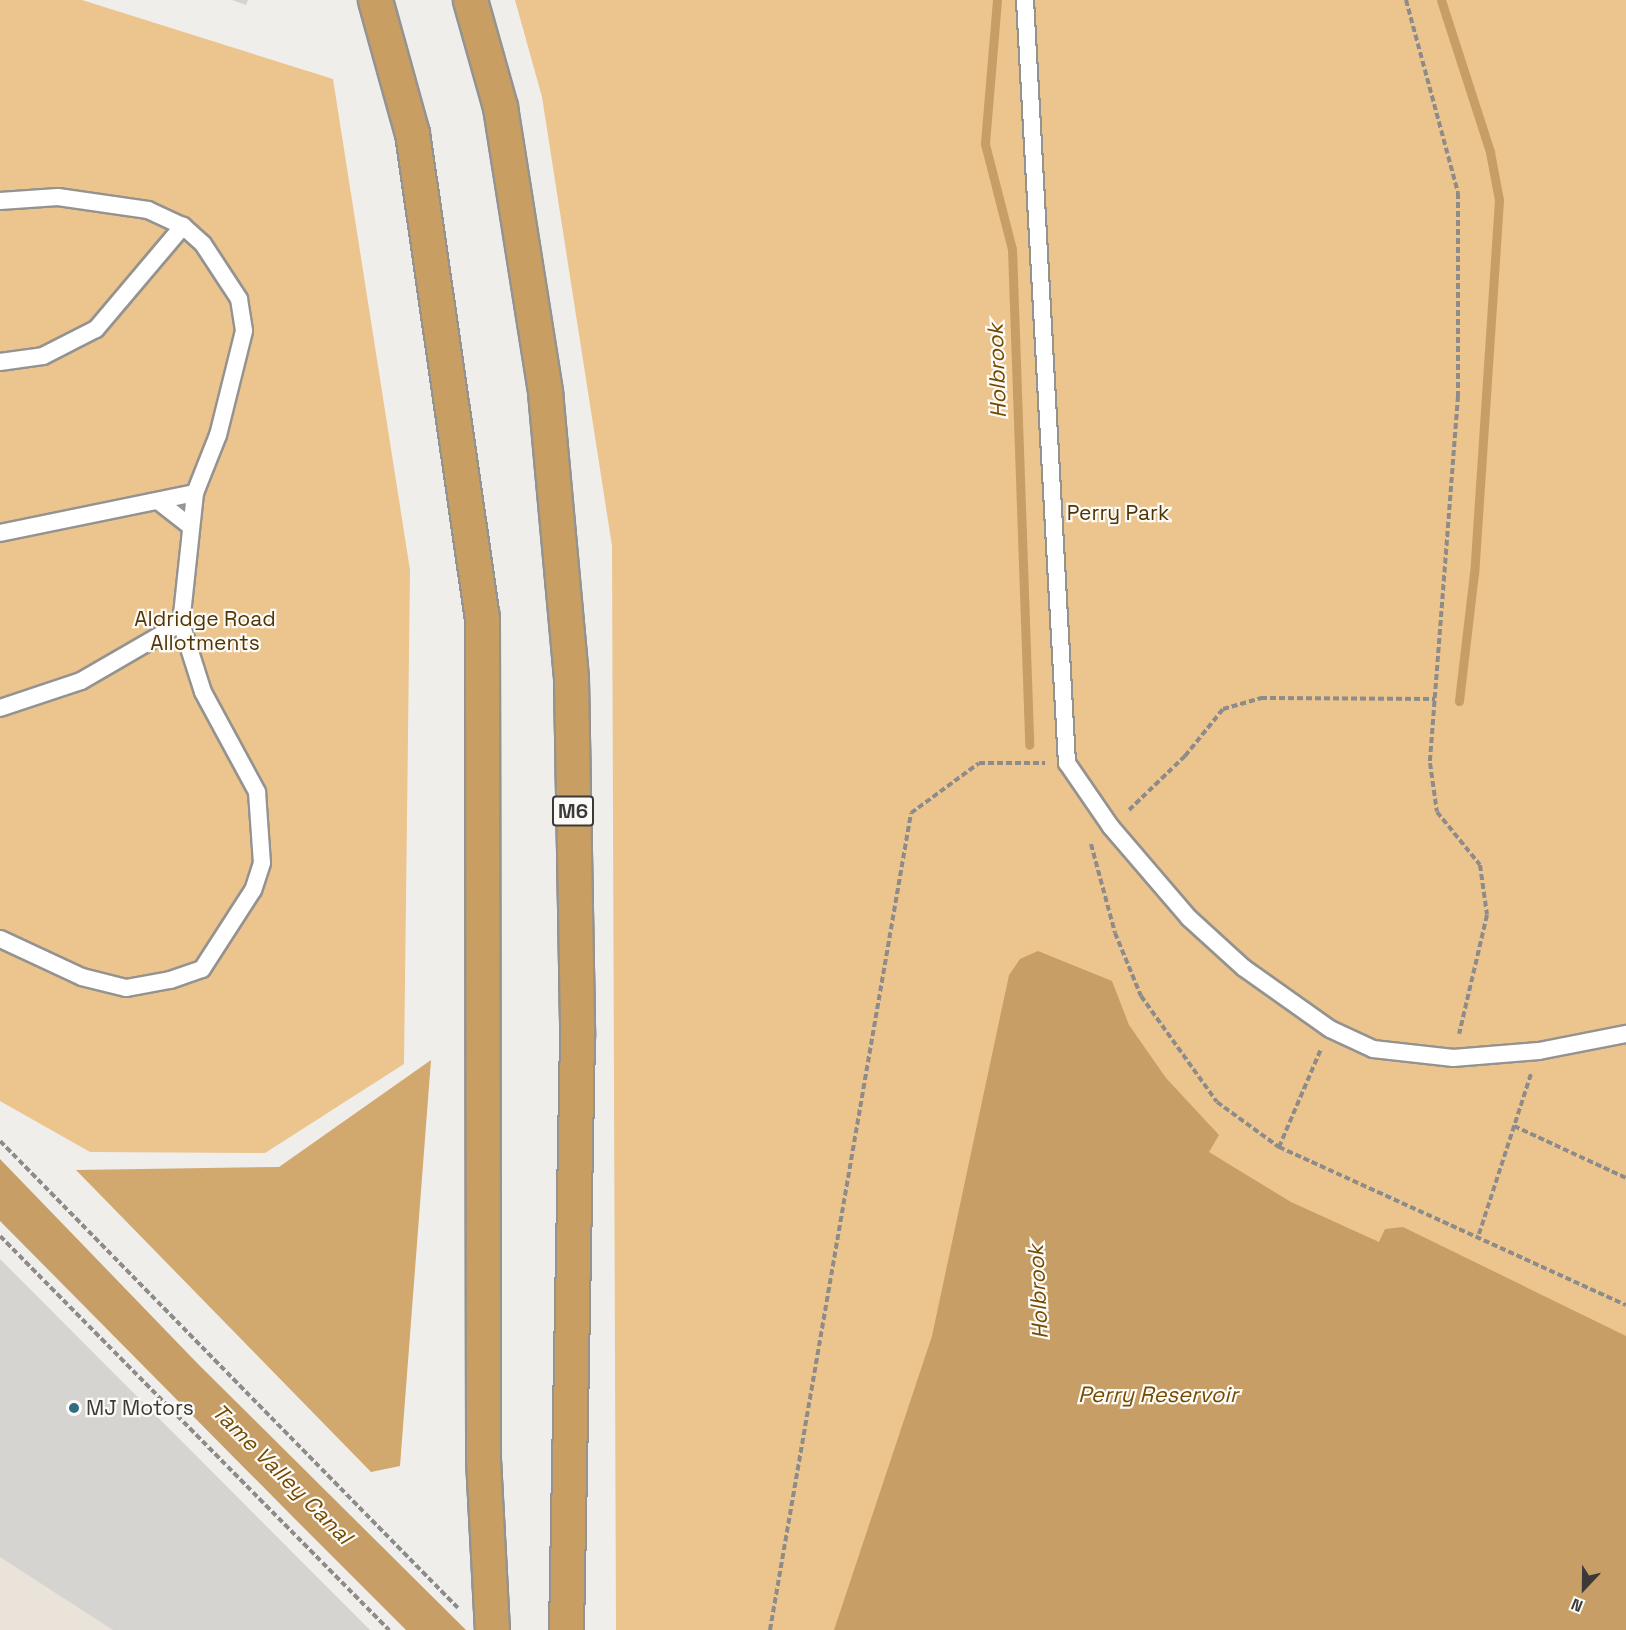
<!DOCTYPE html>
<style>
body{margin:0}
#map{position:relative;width:1626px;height:1630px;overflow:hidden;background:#f0eeeb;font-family:"Space Grotesk",sans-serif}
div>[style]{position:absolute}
.built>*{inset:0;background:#e9e3d9}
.green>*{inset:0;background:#ecc48d}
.forest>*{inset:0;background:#d1a86e}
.water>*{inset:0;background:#c79e65}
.stream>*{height:9px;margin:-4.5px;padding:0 4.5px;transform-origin:4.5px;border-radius:4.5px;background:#c79e65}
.building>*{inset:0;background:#d6d4d1}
.path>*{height:4px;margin-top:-2px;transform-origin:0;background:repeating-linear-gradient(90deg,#8d8c8a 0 6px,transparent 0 9px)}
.roads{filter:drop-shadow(2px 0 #959390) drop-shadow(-2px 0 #959390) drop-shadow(0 2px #959390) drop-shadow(0 -2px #959390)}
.service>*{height:16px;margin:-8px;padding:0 8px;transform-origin:8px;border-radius:8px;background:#fff}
.motorway>*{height:33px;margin:-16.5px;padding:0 16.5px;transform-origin:16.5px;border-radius:16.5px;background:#c99e63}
.dots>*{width:16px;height:16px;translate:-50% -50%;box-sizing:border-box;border:3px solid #fdfbf8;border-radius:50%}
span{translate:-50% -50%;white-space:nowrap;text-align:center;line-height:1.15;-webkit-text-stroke:4.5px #fdfbf8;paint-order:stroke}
.shield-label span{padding:2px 4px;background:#fdfbf8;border:2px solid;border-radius:4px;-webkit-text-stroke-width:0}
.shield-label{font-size:20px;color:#3b3a39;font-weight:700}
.park-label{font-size:21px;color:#513504}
.poi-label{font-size:21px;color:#3b3a39}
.left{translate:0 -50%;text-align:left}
.water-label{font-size:22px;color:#734b00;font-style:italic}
.north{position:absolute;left:1554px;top:1558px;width:60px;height:60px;-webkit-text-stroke:4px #fdfbf8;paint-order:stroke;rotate:202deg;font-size:16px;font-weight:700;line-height:24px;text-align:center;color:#3b3a39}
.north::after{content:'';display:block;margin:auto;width:21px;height:27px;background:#3b3a39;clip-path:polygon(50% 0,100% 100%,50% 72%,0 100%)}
</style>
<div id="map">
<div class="built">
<i style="clip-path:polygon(0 1555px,117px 1630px,0 1630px)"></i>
</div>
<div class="green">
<i style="clip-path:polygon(0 0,82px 0,333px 79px,410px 570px,404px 1064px,265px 1153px,90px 1152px,0 1101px)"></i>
<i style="clip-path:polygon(515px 0,1626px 0,1626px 1630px,616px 1630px,612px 546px,542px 97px)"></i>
</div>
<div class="forest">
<i style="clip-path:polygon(431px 1060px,400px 1466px,371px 1472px,76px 1170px,279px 1167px)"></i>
</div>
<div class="water">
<i style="clip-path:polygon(1038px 951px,1112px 981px,1129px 1025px,1166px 1078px,1219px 1135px,1209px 1152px,1291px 1202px,1379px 1242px,1385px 1229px,1403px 1227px,1626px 1336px,1626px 1630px,834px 1630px,932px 1336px,1009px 975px,1020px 959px)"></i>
<i style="clip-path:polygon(0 1159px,199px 1365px,466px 1630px,406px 1630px,291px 1515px,0 1221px)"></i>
</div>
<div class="stream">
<i style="left:997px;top:0;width:144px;rotate:94.8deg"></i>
<i style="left:985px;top:144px;width:108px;rotate:75.6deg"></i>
<i style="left:1012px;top:249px;width:496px;rotate:88deg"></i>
<i style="left:1441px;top:0;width:160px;rotate:72.1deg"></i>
<i style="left:1490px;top:152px;width:49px;rotate:79.4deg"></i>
<i style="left:1499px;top:200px;width:374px;rotate:93.8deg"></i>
<i style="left:1474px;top:573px;width:129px;rotate:96.7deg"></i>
</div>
<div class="building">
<i style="clip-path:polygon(232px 0,248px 0,246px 5px)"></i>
<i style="clip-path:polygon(0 1259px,370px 1630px,113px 1630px,0 1557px)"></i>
</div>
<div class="path">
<i style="left:1406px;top:0;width:200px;rotate:74.9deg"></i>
<i style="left:1458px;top:193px;width:203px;rotate:90deg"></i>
<i style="left:1458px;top:396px;width:368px;rotate:94.4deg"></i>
<i style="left:1430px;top:763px;width:49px;rotate:81.9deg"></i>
<i style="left:1437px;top:812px;width:68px;rotate:50.9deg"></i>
<i style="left:1480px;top:865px;width:50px;rotate:82deg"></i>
<i style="left:1487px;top:915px;width:122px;rotate:103.2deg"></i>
<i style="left:1129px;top:810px;width:78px;rotate:-44deg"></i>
<i style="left:1185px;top:756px;width:60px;rotate:-51deg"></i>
<i style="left:1223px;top:709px;width:40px;rotate:-16deg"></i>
<i style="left:1261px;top:698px;width:174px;rotate:0.3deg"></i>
<i style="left:1091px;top:844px;width:92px;rotate:74.9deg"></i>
<i style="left:1115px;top:933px;width:68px;rotate:67.6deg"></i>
<i style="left:1141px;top:996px;width:130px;rotate:54.4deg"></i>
<i style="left:1217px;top:1102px;width:77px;rotate:36deg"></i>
<i style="left:1279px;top:1147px;width:381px;rotate:24.5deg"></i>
<i style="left:1514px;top:1126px;width:123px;rotate:24.9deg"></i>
<i style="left:0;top:1141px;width:654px;rotate:45.56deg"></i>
<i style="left:1279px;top:1147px;width:107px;rotate:-66.8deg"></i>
<i style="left:1479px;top:1234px;width:168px;rotate:-72deg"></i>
<i style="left:0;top:1236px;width:554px;rotate:45.37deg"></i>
<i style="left:770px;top:1630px;width:829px;rotate:-80.21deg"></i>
<i style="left:911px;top:813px;width:84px;rotate:-36.3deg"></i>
<i style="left:979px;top:763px;width:66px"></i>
</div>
<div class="roads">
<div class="service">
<i style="left:1025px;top:0;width:764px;rotate:86.85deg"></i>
<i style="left:1067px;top:763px;width:78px;rotate:55.5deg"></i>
<i style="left:1111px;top:827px;width:120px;rotate:49.4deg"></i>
<i style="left:1189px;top:918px;width:74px;rotate:42.3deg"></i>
<i style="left:1244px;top:968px;width:105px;rotate:35.3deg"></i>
<i style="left:1330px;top:1029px;width:47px;rotate:24.9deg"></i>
<i style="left:1373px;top:1049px;width:81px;rotate:6.4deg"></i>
<i style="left:1453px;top:1058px;width:86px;rotate:-4.7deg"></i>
<i style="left:1539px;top:1051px;width:89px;rotate:-11.1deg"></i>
<i style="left:0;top:201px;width:58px;rotate:-3.9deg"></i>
<i style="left:58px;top:197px;width:91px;rotate:8.2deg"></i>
<i style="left:148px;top:210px;width:38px;rotate:25deg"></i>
<i style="left:183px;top:226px;width:27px;rotate:42deg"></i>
<i style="left:203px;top:244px;width:66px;rotate:56.8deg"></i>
<i style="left:239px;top:299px;width:32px;rotate:81deg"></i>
<i style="left:244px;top:331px;width:107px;rotate:104deg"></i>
<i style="left:218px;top:435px;width:62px;rotate:111.6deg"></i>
<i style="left:195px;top:493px;width:131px;rotate:96.1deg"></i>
<i style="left:181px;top:623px;width:72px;rotate:72.3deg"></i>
<i style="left:203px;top:692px;width:114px;rotate:61.6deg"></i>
<i style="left:257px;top:792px;width:71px;rotate:86deg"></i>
<i style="left:262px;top:863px;width:28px;rotate:108deg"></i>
<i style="left:253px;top:890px;width:94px;rotate:122.8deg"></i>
<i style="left:202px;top:969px;width:34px;rotate:161deg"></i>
<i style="left:170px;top:980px;width:45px;rotate:169.7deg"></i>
<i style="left:126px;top:988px;width:45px;rotate:-166deg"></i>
<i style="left:82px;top:977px;width:90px;rotate:-155.1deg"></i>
<i style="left:0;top:362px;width:43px;rotate:-7.9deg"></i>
<i style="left:43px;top:356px;width:59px;rotate:-27deg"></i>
<i style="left:96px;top:329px;width:135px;rotate:-49.8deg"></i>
<i style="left:158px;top:501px;width:41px;rotate:38deg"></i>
<i style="left:0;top:533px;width:199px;rotate:-11.6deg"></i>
<i style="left:0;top:708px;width:85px;rotate:-18.4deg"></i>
<i style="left:81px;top:681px;width:116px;rotate:-30.1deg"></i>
</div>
<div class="motorway">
<i style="left:375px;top:0;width:138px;rotate:74.5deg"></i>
<i style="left:412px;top:133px;width:488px;rotate:81.8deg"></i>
<i style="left:482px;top:616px;width:843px;rotate:89.93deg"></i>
<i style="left:483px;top:1459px;width:171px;rotate:87deg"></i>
<i style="left:470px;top:0;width:111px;rotate:74.3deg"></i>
<i style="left:500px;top:107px;width:289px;rotate:81deg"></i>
<i style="left:545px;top:392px;width:288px;rotate:84.8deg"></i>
<i style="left:571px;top:679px;width:357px;rotate:89deg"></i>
<i style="left:577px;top:1036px;width:594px;rotate:91.06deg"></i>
</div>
</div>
<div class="dots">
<i style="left:74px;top:1408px;background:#316e84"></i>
</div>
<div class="shield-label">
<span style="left:573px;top:811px">M6</span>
</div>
<div class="park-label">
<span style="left:1118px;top:513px">Perry Park</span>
<span style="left:205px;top:631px">Aldridge Road<br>Allotments</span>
</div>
<div class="poi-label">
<span class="left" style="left:86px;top:1408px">MJ Motors</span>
</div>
<div class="water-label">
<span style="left:997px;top:371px;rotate:-92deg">Holbrook</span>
<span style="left:1038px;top:1292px;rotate:-93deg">Holbrook</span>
<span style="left:1158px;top:1395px">Perry Reservoir</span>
<span style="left:282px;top:1474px;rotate:45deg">Tame Valley Canal</span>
</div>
<div class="north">N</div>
</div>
